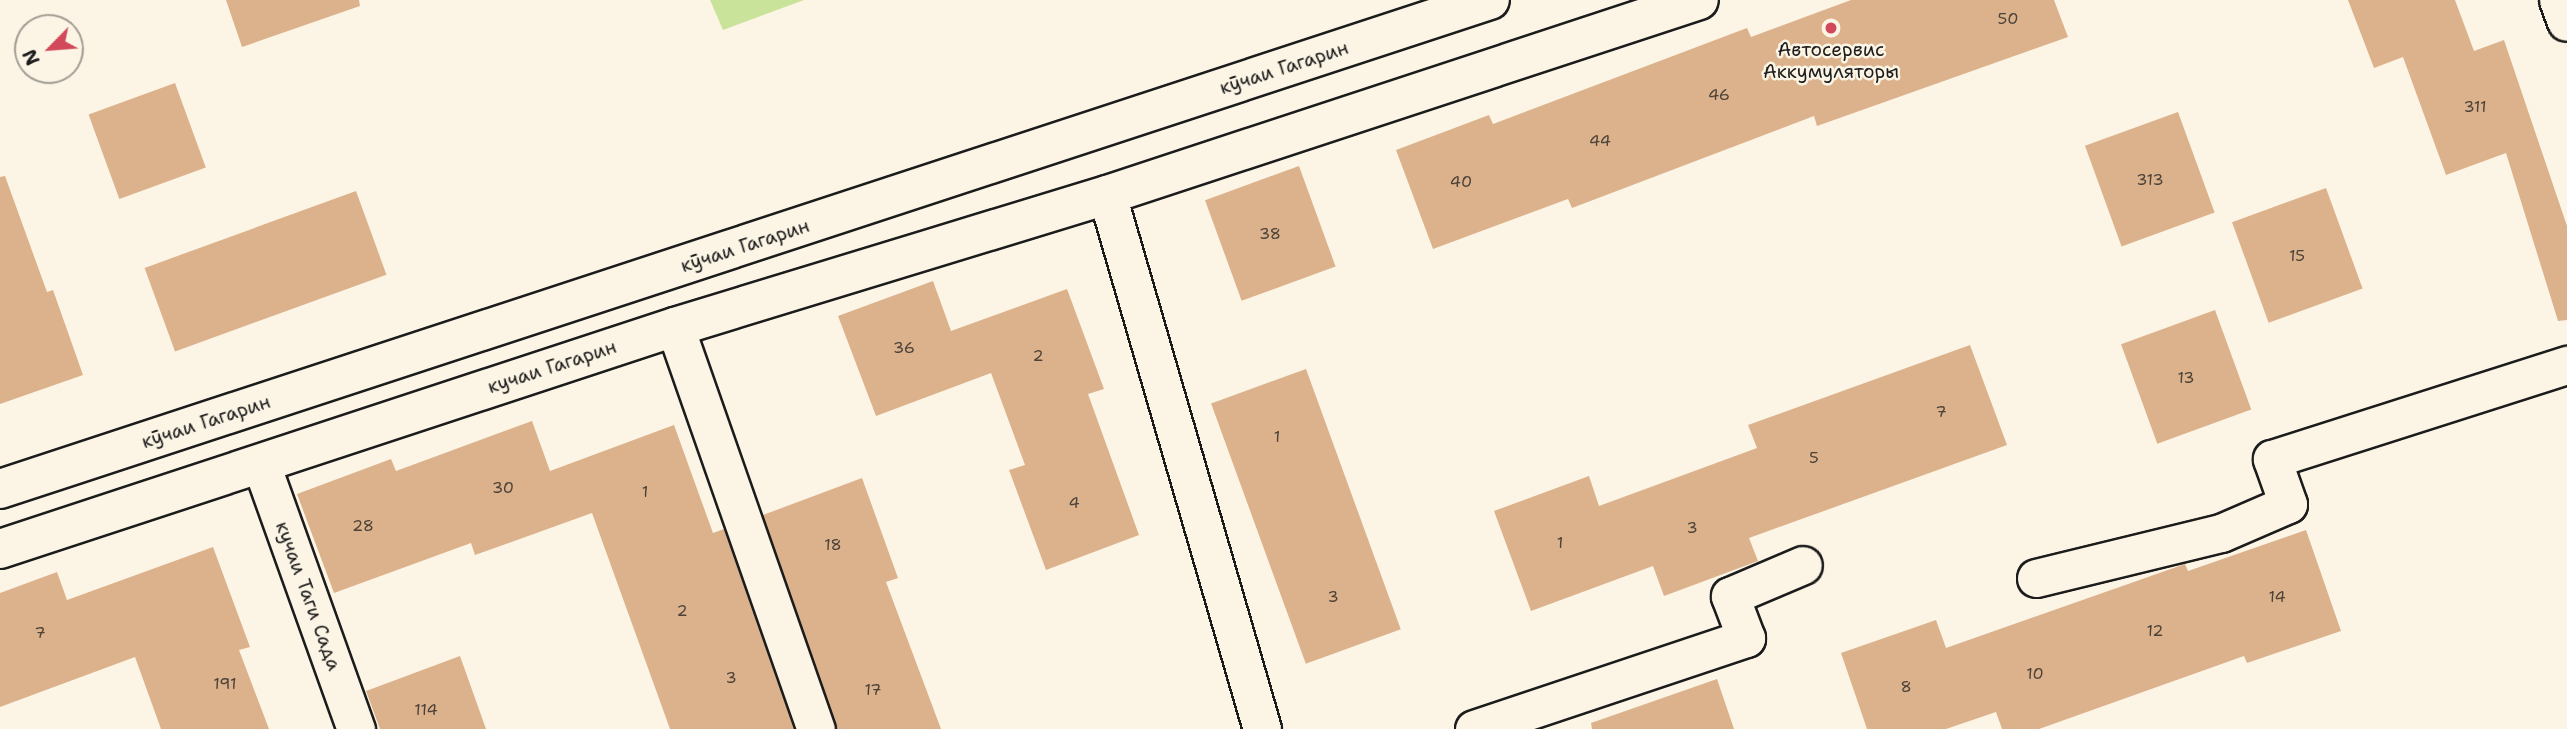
<!DOCTYPE html>
<meta charset="utf-8">
<style>
body{margin:0}
#map{position:relative;width:2567px;height:729px;overflow:hidden;background:#fcf5e5;font-family:"Shantell Sans",sans-serif}
div>[style]{position:absolute}
.green>*{inset:0;background:#c9e39a}
.building>*{inset:0;background:#dcb28d;transform-origin:0 0}
.roads{filter:drop-shadow(2px 0 #1c1c1c) drop-shadow(-2px 0 #1c1c1c) drop-shadow(0 2px #1c1c1c) drop-shadow(0 -2px #1c1c1c)}
.minor>*{height:37px;margin:-18.5px;padding:0 18.5px;transform-origin:18.5px;border-radius:18.5px;background:#fcf5e5}
.primary>*{height:38px;margin:-19px;padding:0 19px;transform-origin:19px;border-radius:19px;background:#fcf5e5}
.trunk>*{height:38px;margin:-19px;padding:0 19px;transform-origin:19px;border-radius:19px;background:#fcf5e5}
.dots>*{width:19px;height:19px;translate:-50% -50%;box-sizing:border-box;border:4px solid #fcf5e5;border-radius:50%}
span{translate:-50% -50%;white-space:nowrap;text-align:center;line-height:1.15;-webkit-text-stroke:5px #fcf5e5;paint-order:stroke}
.number-label{font-size:16px;color:#4c4238}
.number-label span{-webkit-text-stroke-width:0}
.poi-label{font-size:19px;color:#1c1c1c}
.street-label{font-size:19px;color:#1c1c1c}
.north{position:absolute;left:14px;top:14px;width:70px;height:70px;box-sizing:border-box;background:#fcf5e5;border:2px solid #a29e95;border-radius:50%;rotate:245deg;font-size:19px;font-weight:700;line-height:28px;text-align:center;color:#1c1c1c}
.north::after{content:'';display:block;margin:auto;width:24px;height:32px;background:#d1495b;clip-path:polygon(50% 0,100% 100%,50% 72%,0 100%)}
</style>
<div id="map">
<div class="green">
<i style="clip-path:polygon(710px 0,804px 0,723px 30px)"></i>
</div>
<div class="building">
<i style="clip-path:polygon(226px 0,359px 0,360px 6px,242px 47px)"></i>
<i style="clip-path:polygon(1851px 0,2054px 0,2068px 37px,1817px 126px,1814px 116px,1572px 208px,1568px 199px,1433px 249px,1396px 150px,1489px 115px,1493px 124px,1747px 28px,1751px 37px)"></i>
<i style="clip-path:polygon(2348px 0,2455px 0,2474px 51px,2504px 40px,2567px 226px,2567px 320px,2558px 321px,2506px 153px,2446px 175px,2403px 57px,2374px 68px)"></i>
<i style="left:175px;top:83px;width:90px;height:92px;rotate:70deg"></i>
<i style="left:2178px;top:112px;width:107px;height:99px;rotate:70deg"></i>
<i style="left:1299px;top:166px;width:107px;height:100px;rotate:70deg"></i>
<i style="clip-path:polygon(5px 176px,47px 292px,53px 290px,83px 375px,0 404px,0 177px)"></i>
<i style="left:2326px;top:188px;width:107px;height:100px;rotate:70deg"></i>
<i style="left:356px;top:191px;width:89px;height:225px;rotate:70deg"></i>
<i style="clip-path:polygon(933px 281px,951px 331px,1067px 289px,1104px 389px,1088px 394px,1139px 535px,1046px 570px,1009px 470px,1025px 465px,991px 373px,876px 416px,838px 316px)"></i>
<i style="left:2215px;top:310px;width:106px;height:100px;rotate:70deg"></i>
<i style="clip-path:polygon(1970px 345px,2007px 445px,1749px 538px,1758px 561px,1664px 596px,1653px 566px,1531px 611px,1494px 511px,1589px 476px,1599px 506px,1757px 448px,1748px 425px)"></i>
<i style="left:1306px;top:369px;width:277px;height:101px;rotate:70deg"></i>
<i style="clip-path:polygon(532px 421px,550px 471px,674px 425px,713px 533px,724px 529px,794px 729px,670px 729px,592px 513px,475px 555px,471px 543px,334px 593px,297px 494px,391px 459px,396px 471px)"></i>
<i style="clip-path:polygon(862px 478px,898px 578px,886px 582px,941px 729px,836px 729px,763px 515px)"></i>
<i style="clip-path:polygon(2306px 530px,2341px 631px,2247px 663px,2244px 656px,2039px 729px,2002px 729px,1996px 712px,1946px 729px,1867px 729px,1841px 653px,1936px 620px,1946px 648px,2185px 564px,2188px 571px)"></i>
<i style="clip-path:polygon(213px 547px,250px 647px,239px 650px,269px 729px,161px 729px,135px 657px,0 707px,0 593px,57px 572px,67px 600px)"></i>
<i style="clip-path:polygon(460px 656px,486px 729px,380px 729px,366px 691px)"></i>
<i style="clip-path:polygon(1717px 679px,1734px 729px,1592px 729px,1591px 723px)"></i>
</div>
<div class="roads">
<div class="minor">
<i style="left:1107px;top:195px;width:556px;rotate:73.81deg"></i>
<i style="left:675px;top:327px;width:426px;rotate:70.7deg"></i>
<i style="left:261px;top:464px;width:282px;rotate:70.3deg"></i>
<i style="left:2036px;top:578px;width:190px;rotate:-13.7deg"></i>
<i style="left:2221px;top:533px;width:73px;rotate:-23.4deg"></i>
<i style="left:2288px;top:504px;width:48px;rotate:-109.6deg"></i>
<i style="left:2272px;top:459px;width:310px;rotate:-17.7deg"></i>
<i style="left:1474px;top:729px;width:287px;rotate:-18.5deg"></i>
<i style="left:1746px;top:638px;width:45px;rotate:-110.9deg"></i>
<i style="left:1730px;top:596px;width:79px;rotate:-23deg"></i>
</div>
<div class="primary">
<i style="left:2559px;top:0;width:23px;rotate:70deg"></i>
</div>
<div class="trunk">
<i style="left:0;top:489px;width:1568px;rotate:-18.17deg"></i>
<i style="left:0;top:549px;width:711px;rotate:-18.21deg"></i>
<i style="left:675px;top:327px;width:452px;rotate:-17deg"></i>
<i style="left:1107px;top:195px;width:623px;rotate:-18.23deg"></i>
</div>
</div>
<div class="dots">
<i style="left:1831px;top:28px;background:#d1495b"></i>
</div>
<div class="number-label">
<span style="left:2008px;top:19px">50</span>
<span style="left:1719px;top:95px">46</span>
<span style="left:2475px;top:107px">311</span>
<span style="left:1600px;top:141px">44</span>
<span style="left:2150px;top:180px">313</span>
<span style="left:1461px;top:182px">40</span>
<span style="left:1270px;top:234px">38</span>
<span style="left:2297px;top:256px">15</span>
<span style="left:904px;top:348px">36</span>
<span style="left:1038px;top:356px">2</span>
<span style="left:2186px;top:378px">13</span>
<span style="left:1941px;top:412px">7</span>
<span style="left:1277px;top:437px">1</span>
<span style="left:1814px;top:458px">5</span>
<span style="left:503px;top:488px">30</span>
<span style="left:645px;top:492px">1</span>
<span style="left:1074px;top:503px">4</span>
<span style="left:363px;top:526px">28</span>
<span style="left:1692px;top:528px">3</span>
<span style="left:1560px;top:543px">1</span>
<span style="left:833px;top:545px">18</span>
<span style="left:1333px;top:597px">3</span>
<span style="left:2277px;top:597px">14</span>
<span style="left:682px;top:611px">2</span>
<span style="left:2155px;top:631px">12</span>
<span style="left:40px;top:633px">7</span>
<span style="left:2035px;top:674px">10</span>
<span style="left:731px;top:678px">3</span>
<span style="left:225px;top:684px">191</span>
<span style="left:1906px;top:687px">8</span>
<span style="left:873px;top:690px">17</span>
<span style="left:426px;top:710px">114</span>
</div>
<div class="poi-label">
<span style="left:1831px;top:61px">Автосервис<br>Аккумуляторы</span>
</div>
<div class="street-label">
<span style="left:1284px;top:68px;rotate:-18deg">кӯчаи Гагарин</span>
<span style="left:745px;top:246px;rotate:-18deg">кӯчаи Гагарин</span>
<span style="left:552px;top:367px;rotate:-18deg">кучаи Гагарин</span>
<span style="left:206px;top:422px;rotate:-18deg">кӯчаи Гагарин</span>
<span style="left:308px;top:596px;rotate:70deg">кучаи Таги Сада</span>
</div>
<div class="north">N</div>
</div>
